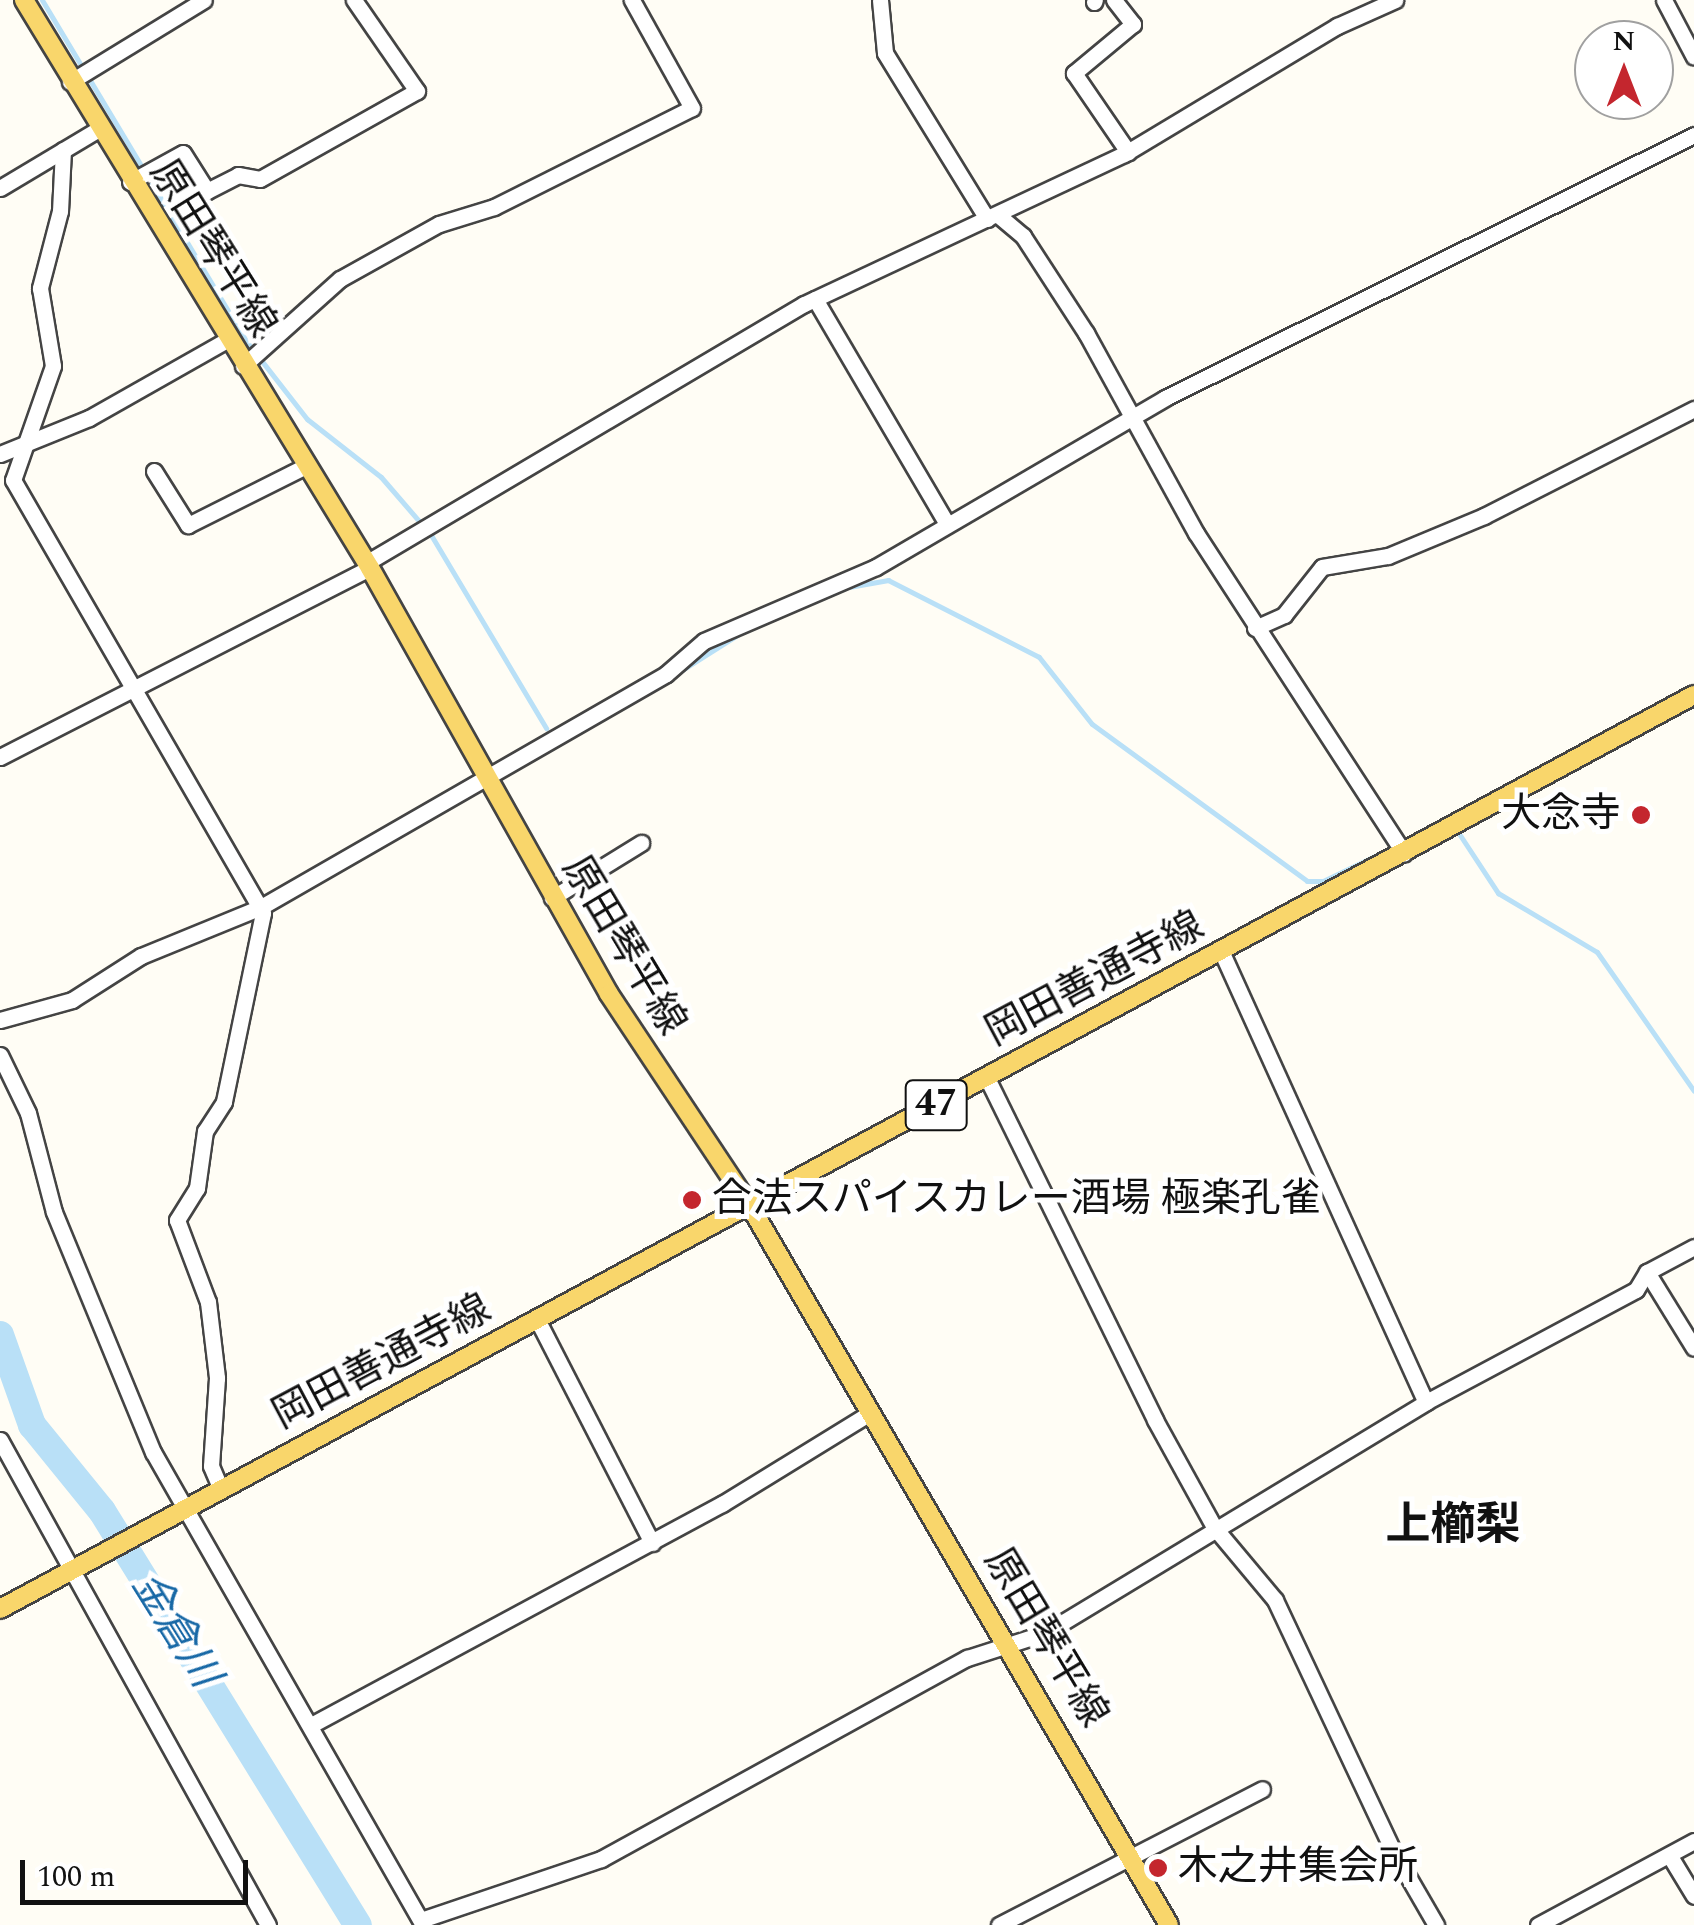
<!DOCTYPE html>
<meta charset="utf-8">
<style>
body{margin:0}
#map{position:relative;width:1694px;height:1925px;overflow:hidden;background:#fffdf5;font-family:Spectral,"Noto Sans JP",serif}
div>[style]{position:absolute}
.stream>*{height:5px;margin:-2.5px;padding:0 2.5px;transform-origin:2.5px;border-radius:2.5px;background:#b9e0f7}
.river>*{height:28px;margin:-14px;padding:0 14px;transform-origin:14px;border-radius:14px;background:#b9e0f7}
.roads{filter:drop-shadow(2px 0 #444) drop-shadow(-2px 0 #444) drop-shadow(0 2px #444) drop-shadow(0 -2px #444)}
.minor>*{height:15px;margin:-7.5px;padding:0 7.5px;transform-origin:7.5px;border-radius:7.5px;background:#fff}
.major>*{height:18px;margin:-9px;padding:0 9px;transform-origin:9px;border-radius:9px;background:#f9d66b}
.dots>*{width:28px;height:28px;translate:-50% -50%;box-sizing:border-box;border:5px solid #fff;border-radius:50%}
span{translate:-50% -50%;white-space:nowrap;text-align:center;line-height:1.15;-webkit-text-stroke:10px #fff;paint-order:stroke}
.shield-label span{padding:2px 8px;background:#fff;border:2px solid;border-radius:8px;-webkit-text-stroke-width:0}
.shield-label{font-size:38px;color:#111;font-weight:700}
.street-label{font-size:40px;color:#111}
.poi-label{font-size:40px;color:#111}
.right{translate:-100% -50%;text-align:right}
.left{translate:0 -50%;text-align:left}
.water-label{font-size:42px;color:#1768a6;font-style:italic}
.quarter-label{font-size:45px;color:#111;font-weight:700}
.north{position:absolute;left:1574px;top:20px;width:100px;height:100px;box-sizing:border-box;background:#fff;border:2px solid #a0a0a0;border-radius:50%;rotate:0deg;font-size:28px;font-weight:700;line-height:40px;text-align:center;color:#111}
.north::after{content:'';display:block;margin:auto;width:35px;height:45px;background:#c4262e;clip-path:polygon(50% 0,100% 100%,50% 72%,0 100%)}
.scale{position:absolute;left:20px;top:1860px;width:228px;height:45px;box-sizing:border-box;border:5px solid #111;border-top:0;padding-left:12px;font-size:30px;line-height:35px;white-space:nowrap;color:#111;-webkit-text-stroke:8px #fff;paint-order:stroke}
</style>
<div id="map">
<div class="stream">
<i style="left:42px;top:0;width:399px;rotate:59.1deg"></i>
<i style="left:247px;top:342px;width:98px;rotate:52.1deg"></i>
<i style="left:307px;top:419px;width:94px;rotate:38.1deg"></i>
<i style="left:381px;top:477px;width:77px;rotate:49.2deg"></i>
<i style="left:431px;top:535px;width:225px;rotate:59.2deg"></i>
<i style="left:849px;top:587px;width:40px;rotate:-10deg"></i>
<i style="left:888px;top:580px;width:169px;rotate:27deg"></i>
<i style="left:1039px;top:657px;width:85px;rotate:51.7deg"></i>
<i style="left:1092px;top:724px;width:266px;rotate:36.1deg"></i>
<i style="left:1307px;top:881px;width:16px"></i>
<i style="left:1323px;top:881px;width:141px;rotate:-25.7deg"></i>
<i style="left:638px;top:698px;width:123px;rotate:-32.4deg"></i>
<i style="left:1456px;top:829px;width:77px;rotate:56.7deg"></i>
<i style="left:1498px;top:893px;width:115px;rotate:30.8deg"></i>
<i style="left:1597px;top:952px;width:169px;rotate:55.1deg"></i>
</div>
<div class="river">
<i style="left:0;top:1335px;width:96px;rotate:70.4deg"></i>
<i style="left:32px;top:1425px;width:111px;rotate:50.9deg"></i>
<i style="left:102px;top:1511px;width:487px;rotate:58.3deg"></i>
</div>
<div class="roads">
<div class="minor">
<i style="left:880px;top:0;width:53px;rotate:84.6deg"></i>
<i style="left:885px;top:53px;width:195px;rotate:58.4deg"></i>
<i style="left:1114px;top:0;width:31px;rotate:52deg"></i>
<i style="left:1133px;top:24px;width:77px;rotate:140.3deg"></i>
<i style="left:1074px;top:73px;width:96px;rotate:55.6deg"></i>
<i style="left:1664px;top:0;width:64px;rotate:62.2deg"></i>
<i style="left:1094px;top:2px;width:2px;rotate:-63deg"></i>
<i style="left:70px;top:82px;width:157px;rotate:-31.5deg"></i>
<i style="left:63px;top:150px;width:61px;rotate:92.8deg"></i>
<i style="left:60px;top:211px;width:80px;rotate:104.6deg"></i>
<i style="left:40px;top:288px;width:79px;rotate:80.5deg"></i>
<i style="left:53px;top:366px;width:121px;rotate:109.3deg"></i>
<i style="left:13px;top:480px;width:500px;rotate:60deg"></i>
<i style="left:263px;top:913px;width:193px;rotate:101.7deg"></i>
<i style="left:224px;top:1102px;width:35px;rotate:123deg"></i>
<i style="left:205px;top:1131px;width:58px;rotate:98deg"></i>
<i style="left:197px;top:1188px;width:38px;rotate:122deg"></i>
<i style="left:177px;top:1220px;width:88px;rotate:69.3deg"></i>
<i style="left:208px;top:1302px;width:77px;rotate:83.2deg"></i>
<i style="left:217px;top:1378px;width:88px;rotate:93.9deg"></i>
<i style="left:211px;top:1466px;width:26px;rotate:67deg"></i>
<i style="left:130px;top:182px;width:60px;rotate:-28.7deg"></i>
<i style="left:183px;top:153px;width:45px;rotate:57.7deg"></i>
<i style="left:207px;top:191px;width:35px;rotate:-27deg"></i>
<i style="left:238px;top:175px;width:22px;rotate:10deg"></i>
<i style="left:260px;top:179px;width:180px;rotate:-29.3deg"></i>
<i style="left:417px;top:91px;width:111px;rotate:-124.7deg"></i>
<i style="left:0;top:188px;width:113px;rotate:-30.9deg"></i>
<i style="left:998px;top:215px;width:33px;rotate:40deg"></i>
<i style="left:1023px;top:236px;width:116px;rotate:57deg"></i>
<i style="left:1086px;top:333px;width:228px;rotate:61.2deg"></i>
<i style="left:1196px;top:533px;width:382px;rotate:57deg"></i>
<i style="left:815px;top:299px;width:257px;rotate:59.6deg"></i>
<i style="left:243px;top:366px;width:130px;rotate:-41.9deg"></i>
<i style="left:340px;top:279px;width:113px;rotate:-29.1deg"></i>
<i style="left:439px;top:224px;width:58px;rotate:-17.2deg"></i>
<i style="left:494px;top:207px;width:221px;rotate:-26.6deg"></i>
<i style="left:692px;top:108px;width:124px;rotate:-119.1deg"></i>
<i style="left:0;top:454px;width:96px;rotate:-22deg"></i>
<i style="left:89px;top:418px;width:159px;rotate:-29.5deg"></i>
<i style="left:154px;top:471px;width:64px;rotate:57.8deg"></i>
<i style="left:188px;top:525px;width:132px;rotate:-26.6deg"></i>
<i style="left:366px;top:563px;width:509px;rotate:-30.6deg"></i>
<i style="left:804px;top:304px;width:353px;rotate:-25.1deg"></i>
<i style="left:1124px;top:154px;width:249px;rotate:-31deg"></i>
<i style="left:1337px;top:26px;width:64px;rotate:-24.1deg"></i>
<i style="left:1255px;top:628px;width:32px;rotate:-24deg"></i>
<i style="left:1284px;top:615px;width:61px;rotate:-51.6deg"></i>
<i style="left:1322px;top:567px;width:67px;rotate:-9.5deg"></i>
<i style="left:1388px;top:556px;width:104px;rotate:-22.6deg"></i>
<i style="left:1484px;top:516px;width:236px;rotate:-27deg"></i>
<i style="left:0;top:757px;width:415px;rotate:-27.1deg"></i>
<i style="left:552px;top:898px;width:105px;rotate:-31.7deg"></i>
<i style="left:1222px;top:953px;width:493px;rotate:65.6deg"></i>
<i style="left:0;top:1020px;width:75px;rotate:-15.5deg"></i>
<i style="left:72px;top:1000px;width:82px;rotate:-32.5deg"></i>
<i style="left:141px;top:956px;width:130px;rotate:-22.2deg"></i>
<i style="left:261px;top:907px;width:467px;rotate:-29.9deg"></i>
<i style="left:666px;top:674px;width:50px;rotate:-41deg"></i>
<i style="left:704px;top:641px;width:187px;rotate:-23.3deg"></i>
<i style="left:876px;top:567px;width:335px;rotate:-30.3deg"></i>
<i style="left:1165px;top:398px;width:591px;rotate:-26.43deg"></i>
<i style="left:0;top:1055px;width:64px;rotate:64.2deg"></i>
<i style="left:28px;top:1113px;width:102px;rotate:75.3deg"></i>
<i style="left:54px;top:1212px;width:260px;rotate:67.6deg"></i>
<i style="left:153px;top:1452px;width:545px;rotate:60.28deg"></i>
<i style="left:987px;top:1078px;width:381px;rotate:63.8deg"></i>
<i style="left:1155px;top:1420px;width:122px;rotate:61.1deg"></i>
<i style="left:1214px;top:1527px;width:95px;rotate:50.1deg"></i>
<i style="left:1275px;top:1600px;width:275px;rotate:64.8deg"></i>
<i style="left:1392px;top:1849px;width:88px;rotate:59.9deg"></i>
<i style="left:1647px;top:1272px;width:89px;rotate:58.3deg"></i>
<i style="left:537px;top:1319px;width:252px;rotate:62.8deg"></i>
<i style="left:0;top:1440px;width:554px;rotate:61.08deg"></i>
<i style="left:311px;top:1725px;width:467px;rotate:-28.3deg"></i>
<i style="left:722px;top:1504px;width:174px;rotate:-31.6deg"></i>
<i style="left:1671px;top:1858px;width:44px;rotate:58.8deg"></i>
<i style="left:421px;top:1920px;width:190px;rotate:-18.7deg"></i>
<i style="left:601px;top:1859px;width:418px;rotate:-28.8deg"></i>
<i style="left:967px;top:1658px;width:82px;rotate:-17.8deg"></i>
<i style="left:1045px;top:1633px;width:446px;rotate:-31.2deg"></i>
<i style="left:1426px;top:1402px;width:238px;rotate:-28.1deg"></i>
<i style="left:1636px;top:1290px;width:21px;rotate:-59deg"></i>
<i style="left:1647px;top:1272px;width:53px;rotate:-28deg"></i>
<i style="left:999px;top:1925px;width:296px;rotate:-27.3deg"></i>
<i style="left:1538px;top:1925px;width:177px;rotate:-28.3deg"></i>
</div>
<div class="major">
<i style="left:24px;top:0;width:665px;rotate:58.65deg"></i>
<i style="left:370px;top:568px;width:488px;rotate:60.7deg"></i>
<i style="left:609px;top:994px;width:255px;rotate:56.4deg"></i>
<i style="left:750px;top:1206px;width:832px;rotate:59.77deg"></i>
<i style="left:0;top:1609px;width:1925px;rotate:-28.35deg"></i>
</div>
</div>
<div class="dots">
<i style="left:1641px;top:815px;background:#c4262e"></i>
<i style="left:692px;top:1200px;background:#c4262e"></i>
<i style="left:1158px;top:1868px;background:#c4262e"></i>
</div>
<div class="shield-label">
<span style="left:936px;top:1105px">47</span>
</div>
<div class="street-label">
<span style="left:212px;top:249px;rotate:58deg">原田琴平線</span>
<span style="left:623px;top:946px;rotate:59deg">原田琴平線</span>
<span style="left:1095px;top:980px;rotate:-28deg">岡田善通寺線</span>
<span style="left:382px;top:1363px;rotate:-28deg">岡田善通寺線</span>
<span style="left:1045px;top:1638px;rotate:59deg">原田琴平線</span>
</div>
<div class="poi-label">
<span class="right" style="left:1621px;top:815px">大念寺</span>
<span class="left" style="left:712px;top:1200px">合法スパイスカレー酒場 極楽孔雀</span>
<span class="left" style="left:1178px;top:1868px">木之井集会所</span>
</div>
<div class="water-label">
<span style="left:175px;top:1630px;rotate:58deg">金倉川</span>
</div>
<div class="quarter-label">
<span style="left:1453px;top:1526px">上櫛梨</span>
</div>
<div class="north">N</div>
<div class="scale">100 m</div>
</div>
